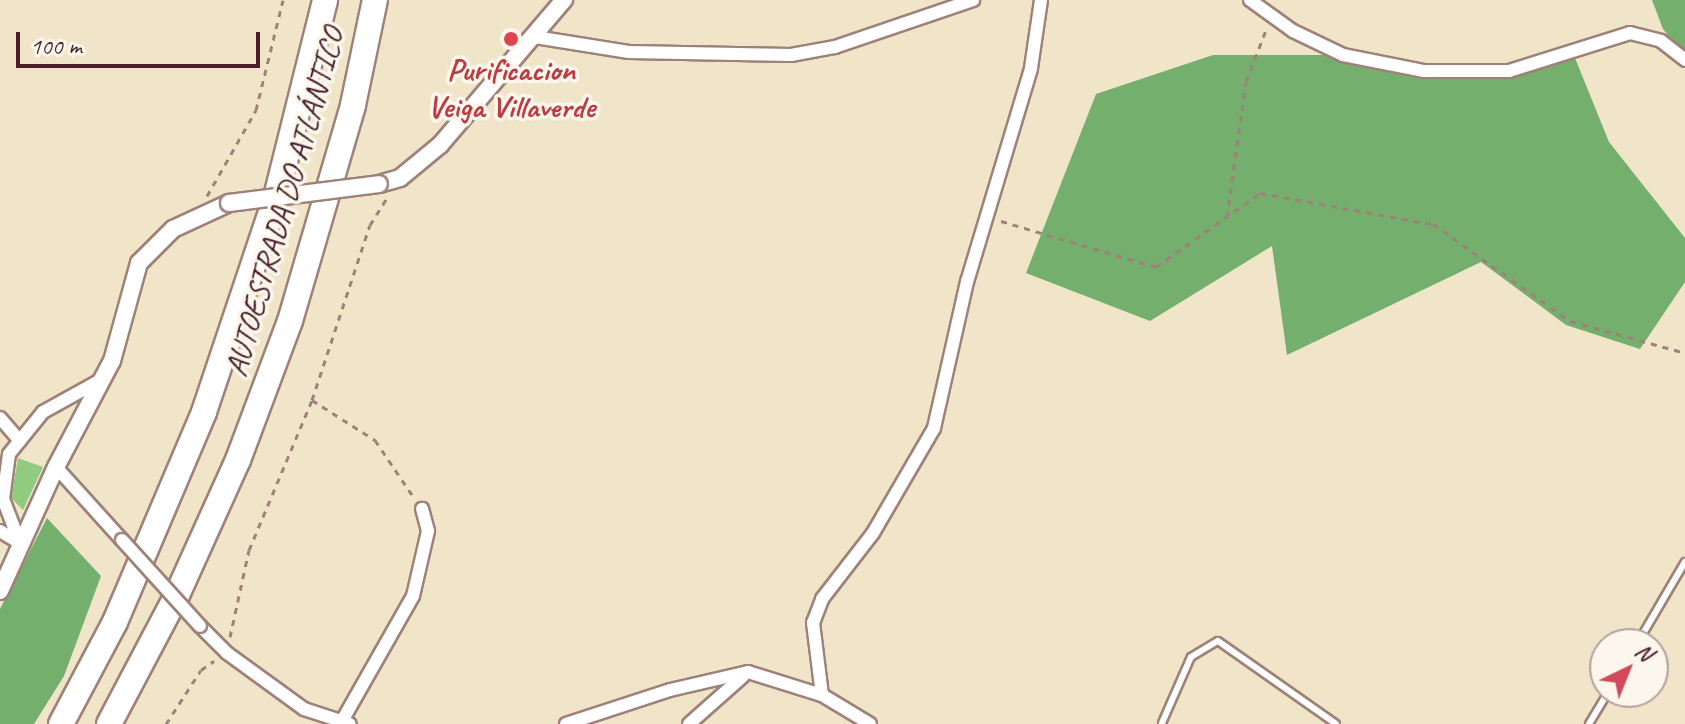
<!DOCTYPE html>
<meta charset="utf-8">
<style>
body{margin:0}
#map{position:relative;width:1685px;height:724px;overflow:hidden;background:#f1e5c9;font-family:Caveat,sans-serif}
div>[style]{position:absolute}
.green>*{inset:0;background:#90cb80}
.forest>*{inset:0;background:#74af6e}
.path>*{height:3px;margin-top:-1.5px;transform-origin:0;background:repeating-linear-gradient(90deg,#9e827a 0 6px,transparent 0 12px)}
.roads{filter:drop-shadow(2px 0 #9e827a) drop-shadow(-2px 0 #9e827a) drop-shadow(0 2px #9e827a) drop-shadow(0 -2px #9e827a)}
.service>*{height:6px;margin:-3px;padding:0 3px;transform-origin:3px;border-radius:3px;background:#fff}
.minor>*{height:12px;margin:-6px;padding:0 6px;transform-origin:6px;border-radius:6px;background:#fff}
.tertiary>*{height:16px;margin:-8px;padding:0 8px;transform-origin:8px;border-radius:8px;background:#fff}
.motorway>*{height:24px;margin:-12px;padding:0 12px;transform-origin:12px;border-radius:12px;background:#fff}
.bridges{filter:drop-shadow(2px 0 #9e827a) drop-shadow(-2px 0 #9e827a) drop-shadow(0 2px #9e827a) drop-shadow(0 -2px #9e827a)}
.minor-bridge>*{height:12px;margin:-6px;padding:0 6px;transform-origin:6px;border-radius:6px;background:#fff}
.tertiary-bridge>*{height:16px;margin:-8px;padding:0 8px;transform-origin:8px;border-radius:8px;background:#fff}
.dots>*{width:22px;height:22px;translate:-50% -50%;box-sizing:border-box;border:4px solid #fbf7ec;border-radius:50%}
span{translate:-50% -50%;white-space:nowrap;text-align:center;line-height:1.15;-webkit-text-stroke:7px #fbf7ec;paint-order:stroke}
.health-label{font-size:32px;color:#be3a42;font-weight:700}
.street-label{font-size:32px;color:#4a1f2b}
.north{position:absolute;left:1589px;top:628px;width:80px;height:80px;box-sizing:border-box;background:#fbf7ec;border:2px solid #b4a19f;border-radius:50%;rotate:43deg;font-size:22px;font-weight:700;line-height:32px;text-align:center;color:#4a1f2b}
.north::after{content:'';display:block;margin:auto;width:28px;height:36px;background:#d1495b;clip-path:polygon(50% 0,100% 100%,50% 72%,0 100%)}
.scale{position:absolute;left:16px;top:32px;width:244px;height:36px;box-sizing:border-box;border:4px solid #4a1f2b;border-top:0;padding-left:10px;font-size:24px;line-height:28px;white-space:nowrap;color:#4a1f2b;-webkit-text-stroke:6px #fbf7ec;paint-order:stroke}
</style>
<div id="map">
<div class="green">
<i style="clip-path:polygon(18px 458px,43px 467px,23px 510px,11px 498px)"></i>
</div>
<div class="forest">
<i style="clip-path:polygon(1652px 0,1685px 0,1685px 57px,1663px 29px)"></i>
<i style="clip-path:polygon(1573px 53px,1609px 142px,1685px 238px,1685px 282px,1640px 349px,1566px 325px,1481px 262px,1287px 355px,1272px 246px,1150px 321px,1026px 273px,1096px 94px,1213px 55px,1343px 55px,1424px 71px,1509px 71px)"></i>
<i style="clip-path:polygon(47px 518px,101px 576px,64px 676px,34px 724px,0 724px,0 609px)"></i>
</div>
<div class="path">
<i style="left:207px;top:196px;width:99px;rotate:-60.3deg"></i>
<i style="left:256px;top:110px;width:113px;rotate:-76.2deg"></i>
<i style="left:1227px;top:217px;width:136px;rotate:-82deg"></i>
<i style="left:1246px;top:82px;width:56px;rotate:-69deg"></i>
<i style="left:1001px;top:221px;width:162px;rotate:16.5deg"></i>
<i style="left:1156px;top:267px;width:128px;rotate:-35.4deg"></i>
<i style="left:1260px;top:193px;width:176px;rotate:10.2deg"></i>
<i style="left:1433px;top:224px;width:168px;rotate:35.3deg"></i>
<i style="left:1570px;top:321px;width:119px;rotate:15.5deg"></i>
<i style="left:312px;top:400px;width:75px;rotate:32.4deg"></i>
<i style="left:375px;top:440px;width:71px;rotate:55.9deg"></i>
<i style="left:230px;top:637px;width:89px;rotate:-77.7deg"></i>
<i style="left:249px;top:550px;width:163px;rotate:-67.2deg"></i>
<i style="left:312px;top:400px;width:184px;rotate:-71.7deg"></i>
<i style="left:370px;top:225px;width:32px;rotate:-58deg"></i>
<i style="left:166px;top:724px;width:64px;rotate:-57.1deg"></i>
<i style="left:201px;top:670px;width:16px;rotate:-35deg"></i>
</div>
<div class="roads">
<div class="service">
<i style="left:1637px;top:644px;width:95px;rotate:-59.7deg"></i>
<i style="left:1162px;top:723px;width:72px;rotate:-66.3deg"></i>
<i style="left:1191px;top:657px;width:31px;rotate:-31deg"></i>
<i style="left:1218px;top:641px;width:144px;rotate:35.1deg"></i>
<i style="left:1589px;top:724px;width:37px;rotate:-59deg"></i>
</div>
<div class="minor">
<i style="left:1250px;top:0;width:53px;rotate:35.8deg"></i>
<i style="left:1293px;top:31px;width:55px;rotate:25.6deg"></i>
<i style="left:1343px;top:55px;width:83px;rotate:11.2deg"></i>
<i style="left:1424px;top:71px;width:85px"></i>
<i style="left:1509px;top:71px;width:127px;rotate:-17.4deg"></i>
<i style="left:1630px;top:33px;width:32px;rotate:14deg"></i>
<i style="left:1661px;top:41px;width:31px;rotate:38deg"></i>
<i style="left:535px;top:37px;width:95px;rotate:9.1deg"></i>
<i style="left:629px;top:52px;width:162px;rotate:1.1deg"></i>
<i style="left:791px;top:55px;width:45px;rotate:-10.3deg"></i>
<i style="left:835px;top:47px;width:146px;rotate:-18.8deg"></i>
<i style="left:0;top:418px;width:30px;rotate:49deg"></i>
<i style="left:56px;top:467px;width:98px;rotate:47.9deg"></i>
<i style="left:0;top:531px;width:23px;rotate:31deg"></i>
<i style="left:20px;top:543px;width:47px;rotate:-111.1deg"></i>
<i style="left:3px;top:499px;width:45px;rotate:-82.4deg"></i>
<i style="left:9px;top:454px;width:54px;rotate:-51deg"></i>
<i style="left:43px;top:412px;width:66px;rotate:-28.9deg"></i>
<i style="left:200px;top:626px;width:38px;rotate:45deg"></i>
<i style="left:227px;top:653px;width:95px;rotate:36deg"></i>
<i style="left:304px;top:709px;width:48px;rotate:18.1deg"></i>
<i style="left:822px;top:695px;width:73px;rotate:-97.1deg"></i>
<i style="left:813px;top:623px;width:26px;rotate:-69deg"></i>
<i style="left:822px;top:599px;width:83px;rotate:-52.3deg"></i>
<i style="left:873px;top:533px;width:121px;rotate:-59.8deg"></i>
<i style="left:934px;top:428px;width:150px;rotate:-77.3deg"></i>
<i style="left:967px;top:282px;width:223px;rotate:-73.3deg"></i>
<i style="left:1031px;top:68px;width:69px;rotate:-81.6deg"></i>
<i style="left:342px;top:721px;width:144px;rotate:-60.4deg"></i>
<i style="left:413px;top:596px;width:67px;rotate:-77deg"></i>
<i style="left:428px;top:531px;width:23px;rotate:-105deg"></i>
<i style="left:566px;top:724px;width:109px;rotate:-18.1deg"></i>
<i style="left:670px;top:690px;width:80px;rotate:-13deg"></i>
<i style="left:748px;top:672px;width:77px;rotate:17.3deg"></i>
<i style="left:822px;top:695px;width:56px;rotate:31.1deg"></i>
<i style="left:689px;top:724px;width:72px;rotate:-41.6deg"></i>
</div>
<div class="tertiary">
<i style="left:379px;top:184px;width:22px;rotate:-16deg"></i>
<i style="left:400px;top:178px;width:52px;rotate:-39.5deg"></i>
<i style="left:440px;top:145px;width:191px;rotate:-49.5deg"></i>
<i style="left:0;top:591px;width:136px;rotate:-65.7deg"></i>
<i style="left:56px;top:467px;width:120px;rotate:-62.2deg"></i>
<i style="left:112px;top:361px;width:102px;rotate:-74.6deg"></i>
<i style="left:139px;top:263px;width:48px;rotate:-45deg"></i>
<i style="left:173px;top:229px;width:62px;rotate:-24.9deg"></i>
</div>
<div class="motorway">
<i style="left:61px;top:724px;width:115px;rotate:-62.1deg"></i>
<i style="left:115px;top:622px;width:228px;rotate:-67deg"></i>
<i style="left:204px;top:412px;width:227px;rotate:-71.5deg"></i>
<i style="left:276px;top:197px;width:203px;rotate:-76deg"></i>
<i style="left:109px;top:724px;width:146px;rotate:-62.2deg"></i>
<i style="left:177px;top:595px;width:148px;rotate:-65.7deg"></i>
<i style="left:238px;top:460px;width:148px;rotate:-69.5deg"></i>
<i style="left:290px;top:321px;width:225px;rotate:-73.7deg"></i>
<i style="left:353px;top:105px;width:107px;rotate:-78.2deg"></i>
</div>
</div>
<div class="bridges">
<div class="minor-bridge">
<i style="left:122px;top:540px;width:116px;rotate:47.8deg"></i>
</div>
<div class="tertiary-bridge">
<i style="left:229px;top:203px;width:151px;rotate:-7.2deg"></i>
</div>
</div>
<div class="dots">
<i style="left:511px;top:39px;background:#e0444e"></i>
</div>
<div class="health-label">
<span style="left:511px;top:89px">Purificacion<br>Veiga Villaverde</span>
</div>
<div class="street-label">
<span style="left:285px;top:202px;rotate:-74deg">AUTOESTRADA DO ATLÁNTICO</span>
</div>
<div class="north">N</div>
<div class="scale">100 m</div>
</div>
